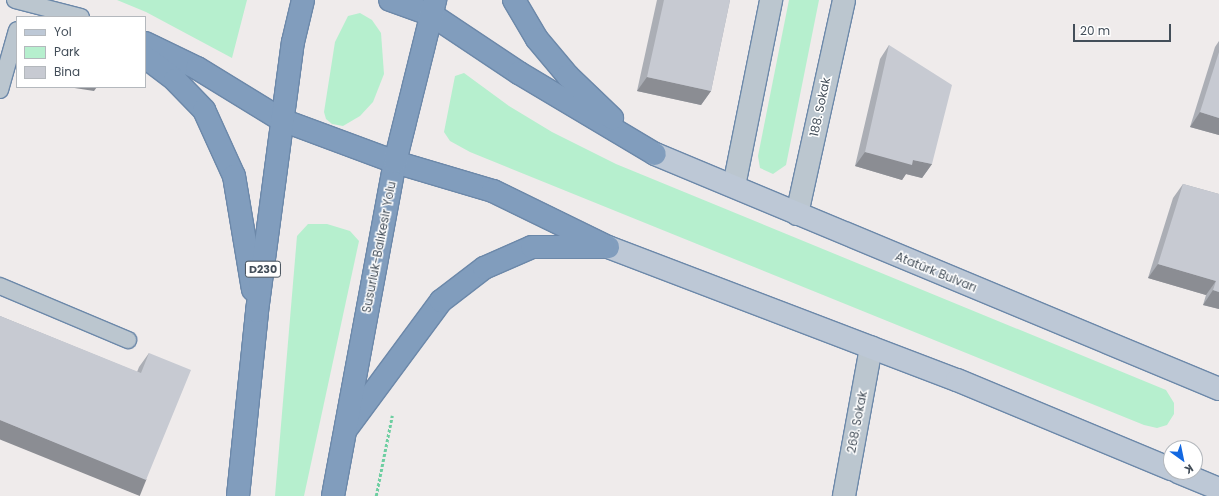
<!DOCTYPE html>
<meta charset="utf-8">
<style>
body{margin:0}
#map{position:relative;width:1219px;height:496px;overflow:hidden;background:#efebeb;font-family:Poppins,sans-serif}
div>[style]{position:absolute}
.green>*{inset:0;background:#b6efce}
.path>*{height:2.5px;margin-top:-1.25px;transform-origin:0;background:repeating-linear-gradient(90deg,#6ecea1 0 3px,transparent 0 5px)}
.roads{filter:drop-shadow(1px 0 #6c88a9) drop-shadow(-1px 0 #6c88a9) drop-shadow(0 1px #6c88a9) drop-shadow(0 -1px #6c88a9)}
.lane>*{height:16px;margin:-8px;padding:0 8px;transform-origin:8px;border-radius:8px;background:#bbc6cf}
.street>*{height:22px;margin:-11px;padding:0 11px;transform-origin:11px;border-radius:11px;background:#bbc6cf}
.secondary>*{height:22px;margin:-11px;padding:0 11px;transform-origin:11px;border-radius:11px;background:#bdc8d6}
.highway>*{height:22px;margin:-11px;padding:0 11px;transform-origin:11px;border-radius:11px;background:#819dbd}
.wall>*{inset:0;background:#abaeb5}
.shaded-wall>*{inset:0;background:#8b8d93;transform-origin:0 0}
.building>*{inset:0;background:#c7cad2}
span{translate:-50% -50%;white-space:nowrap;text-align:center;line-height:1.15;-webkit-text-stroke:3px #fff;paint-order:stroke}
.shield-label span{padding:1px 3px;background:#fff;border:1px solid;border-radius:3px;-webkit-text-stroke-width:0}
.shield-label{font-size:11px;color:#434e59;font-weight:700}
.street-label{font-size:12px;color:#434e59}
.legend{position:absolute;left:16px;top:16px;width:130px;height:72px;box-sizing:border-box;background:#fff;border:1px solid #b4b8bd;margin:0;padding:5px 7px;list-style:none;font-size:12px;color:#434e59}
.legend li{display:flex;align-items:center;gap:8px;height:20px}
.legend b{width:20px;border:1px solid #b4b8bd}
.north{position:absolute;left:1163px;top:440px;width:40px;height:40px;box-sizing:border-box;background:#fff;border:1px solid #b4b8bd;border-radius:50%;rotate:147deg;font-size:11px;font-weight:700;line-height:16px;text-align:center;color:#434e59}
.north::after{content:'';display:block;margin:auto;width:14px;height:18px;background:#1368e1;clip-path:polygon(50% 0,100% 100%,50% 72%,0 100%)}
.scale{position:absolute;left:1073px;top:24px;width:98px;height:18px;box-sizing:border-box;border:2px solid #434e59;border-top:0;padding-left:5px;font-size:12px;line-height:14px;white-space:nowrap;color:#434e59;-webkit-text-stroke:3px #fff;paint-order:stroke}
</style>
<div id="map">
<div class="green">
<i style="clip-path:polygon(117px 0,247px 0,232px 58px,146px 12px)"></i>
<i style="clip-path:polygon(789px 0,819px 0,786px 165px,773px 174px,760px 168px,758px 156px)"></i>
<i style="clip-path:polygon(360px 13px,372px 20px,381px 33px,384px 74px,373px 102px,360px 116px,343px 126px,332px 124px,326px 119px,324px 112px,335px 42px,348px 16px)"></i>
<i style="clip-path:polygon(464px 73px,509px 106px,552px 132px,616px 164px,1166px 390px,1174px 403px,1174px 414px,1167px 425px,1157px 428px,1144px 425px,470px 152px,450px 141px,444px 132px,455px 76px)"></i>
<i style="clip-path:polygon(308px 224px,327px 224px,350px 231px,359px 241px,304px 496px,275px 496px,297px 236px)"></i>
</div>
<div class="path">
<i style="left:376px;top:496px;width:82px;rotate:-78.7deg"></i>
</div>
<div class="roads">
<div class="lane">
<i style="left:15px;top:0;width:68px;rotate:14.4deg"></i>
<i style="left:0;top:90px;width:62px;rotate:-74.2deg"></i>
<i style="left:0;top:286px;width:139px;rotate:22.9deg"></i>
</div>
<div class="street">
<i style="left:734px;top:186px;width:190px;rotate:-78.7deg"></i>
<i style="left:797px;top:214px;width:219px;rotate:-77.6deg"></i>
<i style="left:844px;top:496px;width:151px;rotate:-79.7deg"></i>
</div>
<div class="secondary">
<i style="left:655px;top:154px;width:611px;rotate:22.62deg"></i>
<i style="left:608px;top:247px;width:373px;rotate:20.9deg"></i>
<i style="left:957px;top:380px;width:232px;rotate:22.6deg"></i>
<i style="left:1178px;top:472px;width:44px;rotate:22.5deg"></i>
</div>
<div class="highway">
<i style="left:390px;top:0;width:45px;rotate:19.7deg"></i>
<i style="left:432px;top:15px;width:105px;rotate:33.7deg"></i>
<i style="left:519px;top:73px;width:158px;rotate:30.8deg"></i>
<i style="left:514px;top:0;width:45px;rotate:59.5deg"></i>
<i style="left:537px;top:39px;width:48px;rotate:50deg"></i>
<i style="left:568px;top:76px;width:61px;rotate:43.7deg"></i>
<i style="left:145px;top:43px;width:58px;rotate:25.7deg"></i>
<i style="left:197px;top:68px;width:100px;rotate:31.5deg"></i>
<i style="left:282px;top:120px;width:121px;rotate:20.4deg"></i>
<i style="left:395px;top:162px;width:102px;rotate:16.5deg"></i>
<i style="left:493px;top:191px;width:128px;rotate:26deg"></i>
<i style="left:145px;top:57px;width:38px;rotate:37deg"></i>
<i style="left:175px;top:80px;width:42px;rotate:46deg"></i>
<i style="left:204px;top:110px;width:72px;rotate:65.6deg"></i>
<i style="left:234px;top:176px;width:115px;rotate:80.5deg"></i>
<i style="left:347px;top:428px;width:158px;rotate:-53.5deg"></i>
<i style="left:441px;top:301px;width:54px;rotate:-37.5deg"></i>
<i style="left:484px;top:268px;width:52px;rotate:-23.6deg"></i>
<i style="left:532px;top:247px;width:71px"></i>
<i style="left:238px;top:496px;width:186px;rotate:-84.1deg"></i>
<i style="left:257px;top:311px;width:271px;rotate:-82.4deg"></i>
<i style="left:293px;top:42px;width:43px;rotate:-76.6deg"></i>
<i style="left:333px;top:496px;width:340px;rotate:-79.5deg"></i>
<i style="left:395px;top:162px;width:167px;rotate:-76.1deg"></i>
</div>
</div>
<div class="wall">
<i style="clip-path:polygon(657px 0,730px 0,711px 91px,701px 105px,637px 91px)"></i>
<i style="clip-path:polygon(1219px 41px,1219px 135px,1190px 127px,1215px 47px)"></i>
<i style="clip-path:polygon(889px 45px,932px 164px,922px 178px,906px 174px,902px 180px,855px 166px,880px 59px)"></i>
<i style="clip-path:polygon(1183px 184px,1219px 194px,1219px 309px,1203px 305px,1206px 295px,1148px 278px,1173px 198px)"></i>
<i style="clip-path:polygon(0 316px,137px 372px,139px 367px,149px 353px,146px 480px,136px 494px,0 438px)"></i>
</div>
<div class="shaded-wall">
<i style="clip-path:polygon(647px 77px,711px 91px,701px 105px,637px 91px)"></i>
<i style="clip-path:polygon(68px 87px,97px 87px,94px 91px)"></i>
<i style="clip-path:polygon(1200px 112px,1219px 118px,1219px 135px,1190px 127px)"></i>
<i style="clip-path:polygon(865px 152px,913px 160px,932px 164px,922px 178px,906px 174px,902px 180px,855px 166px)"></i>
<i style="clip-path:polygon(1158px 264px,1216px 281px,1206px 295px,1148px 278px)"></i>
<i style="clip-path:polygon(1213px 290px,1219px 292px,1219px 309px,1203px 305px)"></i>
<i style="left:0;top:420px;width:158px;height:18px;rotate:22deg"></i>
</div>
<div class="building">
<i style="clip-path:polygon(664px 0,730px 0,711px 91px,647px 77px)"></i>
<i style="clip-path:polygon(889px 45px,952px 85px,932px 164px,913px 160px,912px 165px,865px 152px)"></i>
<i style="clip-path:polygon(1219px 52px,1219px 118px,1200px 112px)"></i>
<i style="clip-path:polygon(1183px 184px,1219px 194px,1219px 292px,1213px 290px,1216px 281px,1158px 264px)"></i>
<i style="clip-path:polygon(0 316px,141px 373px,149px 353px,191px 370px,146px 480px,0 420px)"></i>
</div>
<div class="shield-label">
<span style="left:263px;top:269px">D230</span>
</div>
<div class="street-label">
<span style="left:820px;top:107px;rotate:-78deg">188. Sokak</span>
<span style="left:379px;top:247px;rotate:-79deg">Susurluk-Balıkesir Yolu</span>
<span style="left:936px;top:272px;rotate:22deg">Atatürk Bulvarı</span>
<span style="left:857px;top:422px;rotate:-79deg">268. Sokak</span>
</div>
<ul class="legend">
<li><b style="height:5px;background:#bdc8d6"></b>Yol</li>
<li><b style="height:11px;background:#b6efce"></b>Park</li>
<li><b style="height:11px;background:#c7cad2"></b>Bina</li>
</ul>
<div class="north">K</div>
<div class="scale">20 m</div>
</div>
